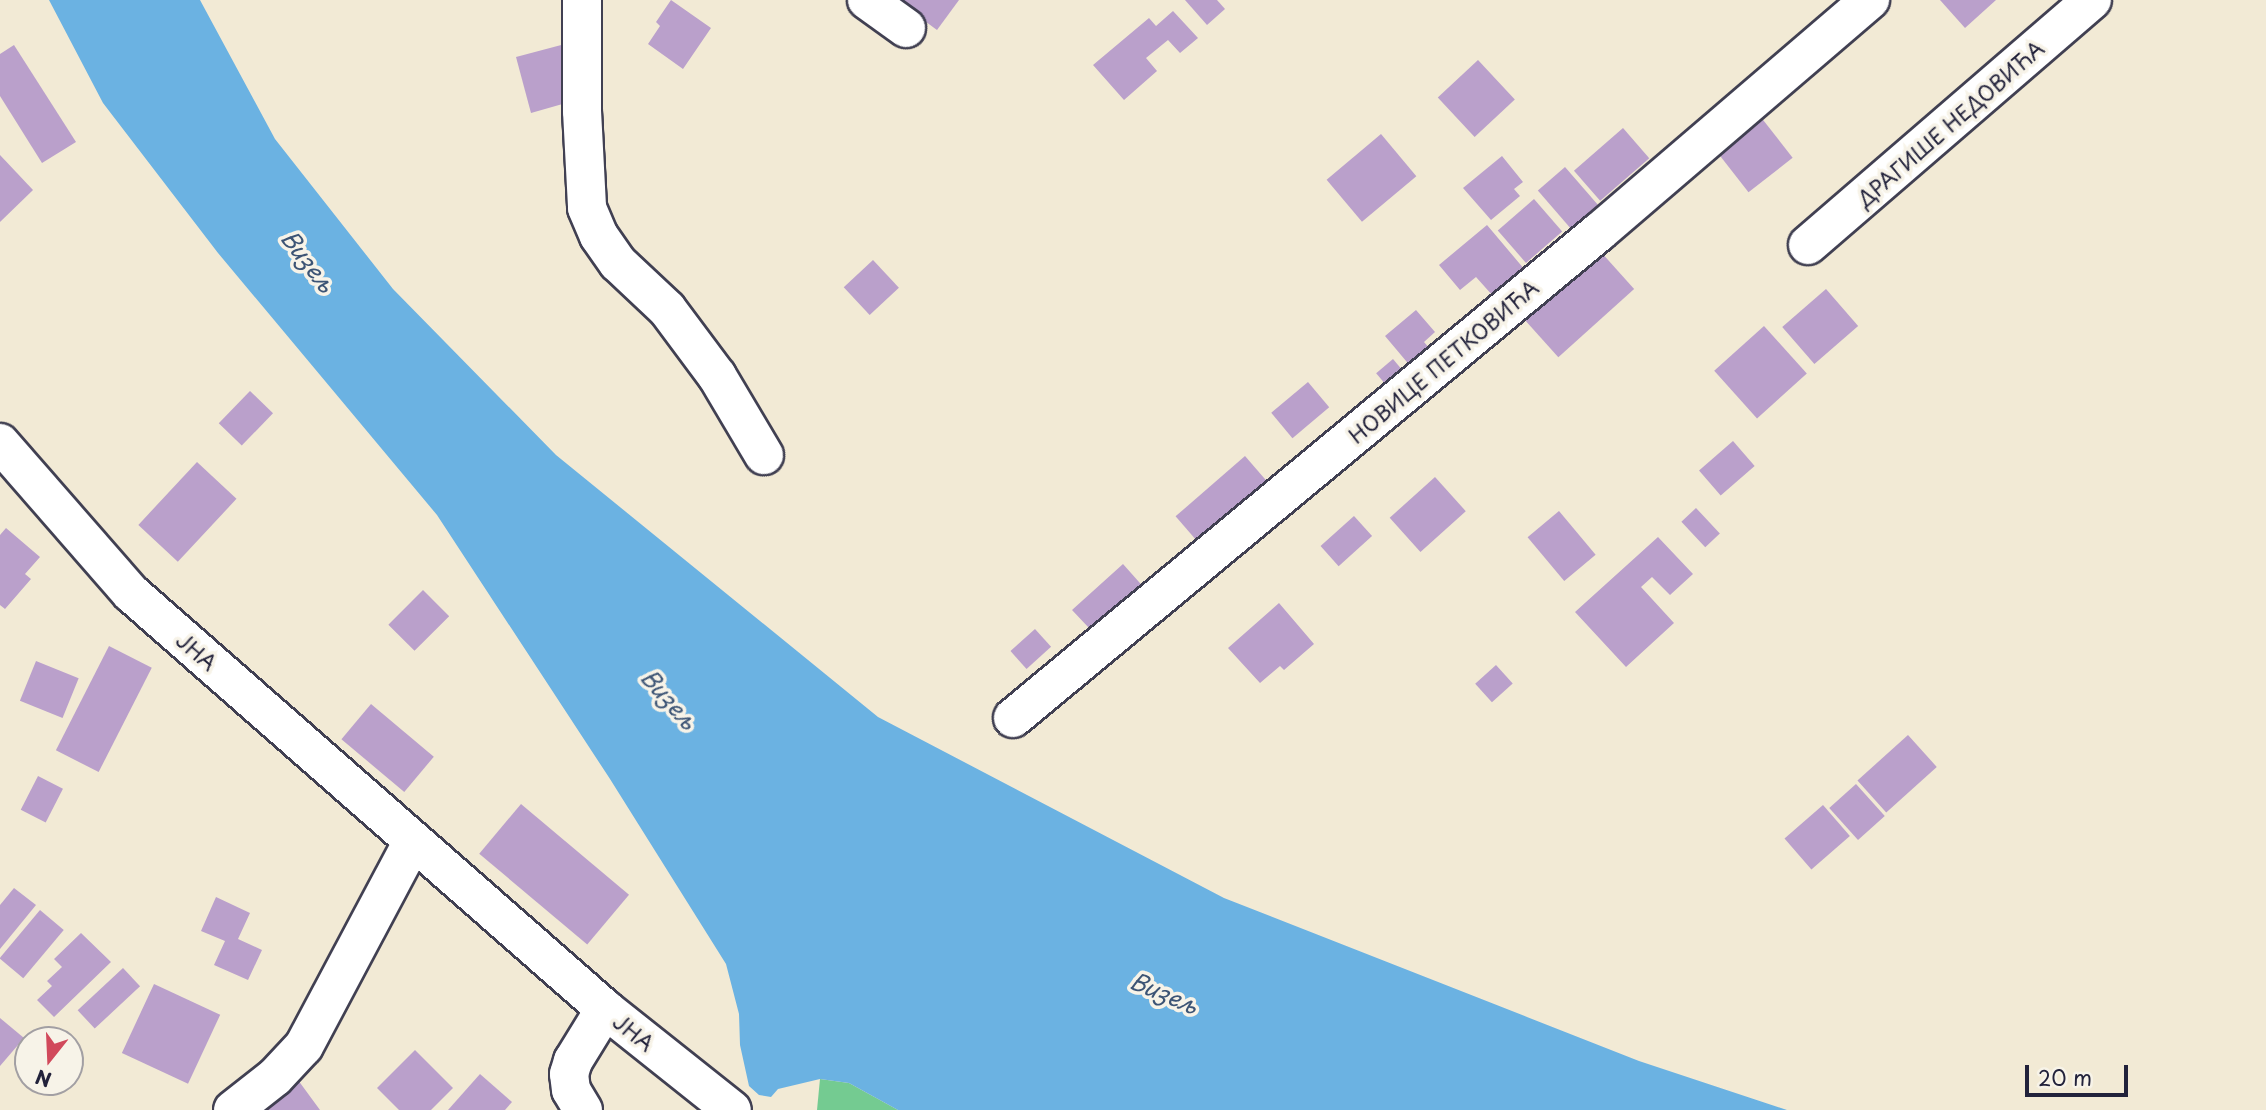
<!DOCTYPE html>
<meta charset="utf-8">
<style>
body{margin:0}
#map{position:relative;width:2266px;height:1110px;overflow:hidden;background:#f2ead5;font-family:"Playpen Sans",sans-serif}
div>[style]{position:absolute}
.green>*{inset:0;background:#74cb91}
.water>*{inset:0;background:#6bb2e2}
.building>*{inset:0;background:#baa0cb;transform-origin:0 0}
.roads{filter:drop-shadow(2px 0 #414052) drop-shadow(-2px 0 #414052) drop-shadow(0 2px #414052) drop-shadow(0 -2px #414052)}
.minor>*{height:38px;margin:-19px;padding:0 19px;transform-origin:19px;border-radius:19px;background:#fff}
span{translate:-50% -50%;white-space:nowrap;text-align:center;line-height:1.15;-webkit-text-stroke:7px #f7f3e8;paint-order:stroke}
.street-label{font-size:21px;color:#22223b}
.water-label{font-size:23px;color:#3c5475;font-style:italic}
.north{position:absolute;left:14px;top:1026px;width:70px;height:70px;box-sizing:border-box;background:#f7f3e8;border:2px solid #a29fa3;border-radius:50%;rotate:198deg;font-size:19px;font-weight:700;line-height:28px;text-align:center;color:#22223b}
.north::after{content:'';display:block;margin:auto;width:24px;height:32px;background:#d1495b;clip-path:polygon(50% 0,100% 100%,50% 72%,0 100%)}
.scale{position:absolute;left:2025px;top:1065px;width:103px;height:32px;box-sizing:border-box;border:4px solid #22223b;border-top:0;padding-left:9px;font-size:21px;line-height:24px;white-space:nowrap;color:#22223b;-webkit-text-stroke:5px #f7f3e8;paint-order:stroke}
</style>
<div id="map">
<div class="green">
<i style="clip-path:polygon(820px 1079px,849px 1083px,898px 1110px,817px 1110px)"></i>
</div>
<div class="water">
<i style="clip-path:polygon(49px 0,200px 0,275px 139px,393px 289px,556px 455px,878px 717px,1224px 898px,1639px 1061px,1787px 1110px,898px 1110px,849px 1083px,820px 1079px,778px 1089px,771px 1097px,759px 1095px,749px 1086px,740px 1045px,739px 1014px,726px 964px,610px 779px,437px 515px,218px 253px,103px 103px)"></i>
</div>
<div class="building">
<i style="clip-path:polygon(671px 0,711px 28px,683px 69px,648px 44px,660px 26px,656px 22px)"></i>
<i style="clip-path:polygon(896px 0,959px 0,937px 30px)"></i>
<i style="clip-path:polygon(1185px 0,1217px 0,1225px 9px,1207px 25px)"></i>
<i style="clip-path:polygon(1940px 0,1996px 0,1965px 28px)"></i>
<i style="clip-path:polygon(1173px 11px,1198px 38px,1180px 53px,1168px 40px,1146px 58px,1157px 71px,1124px 100px,1093px 65px,1149px 18px,1156px 26px)"></i>
<i style="clip-path:polygon(565px 44px,573px 101px,531px 113px,516px 57px)"></i>
<i style="clip-path:polygon(14px 45px,76px 142px,42px 163px,0 96px,0 54px)"></i>
<i style="left:1478px;top:60px;width:54px;height:55px;rotate:47deg"></i>
<i style="left:1760px;top:116px;width:53px;height:56px;rotate:52deg"></i>
<i style="left:1623px;top:128px;width:40px;height:65px;rotate:49deg"></i>
<i style="left:1381px;top:134px;width:55px;height:71px;rotate:50deg"></i>
<i style="clip-path:polygon(0 155px,33px 190px,0 222px)"></i>
<i style="clip-path:polygon(1502px 156px,1523px 182px,1514px 189px,1520px 196px,1491px 220px,1463px 188px)"></i>
<i style="left:1565px;top:167px;width:58px;height:36px;rotate:49deg"></i>
<i style="left:1534px;top:199px;width:43px;height:48px;rotate:49deg"></i>
<i style="clip-path:polygon(1487px 225px,1525px 270px,1493px 296px,1476px 277px,1460px 290px,1439px 265px)"></i>
<i style="left:1600px;top:251px;width:51px;height:102px;rotate:48deg"></i>
<i style="left:873px;top:260px;width:38px;height:40px;rotate:47deg"></i>
<i style="left:1826px;top:289px;width:49px;height:58px;rotate:49deg"></i>
<i style="clip-path:polygon(1416px 310px,1435px 332px,1424px 342px,1437px 357px,1417px 374px,1385px 336px)"></i>
<i style="left:1764px;top:326px;width:64px;height:67px;rotate:48deg"></i>
<i style="left:1393px;top:359px;width:26px;height:22px;rotate:50deg"></i>
<i style="left:1308px;top:382px;width:33px;height:48px;rotate:50deg"></i>
<i style="left:250px;top:391px;width:32px;height:45px;rotate:44deg"></i>
<i style="left:1733px;top:441px;width:33px;height:45px;rotate:49deg"></i>
<i style="left:1245px;top:456px;width:33px;height:92px;rotate:49deg"></i>
<i style="left:197px;top:462px;width:54px;height:86px;rotate:43deg"></i>
<i style="left:1435px;top:477px;width:46px;height:61px;rotate:48deg"></i>
<i style="left:1696px;top:508px;width:35px;height:20px;rotate:47deg"></i>
<i style="left:1559px;top:511px;width:57px;height:41px;rotate:50deg"></i>
<i style="left:1354px;top:516px;width:27px;height:45px;rotate:48deg"></i>
<i style="clip-path:polygon(6px 528px,40px 557px,25px 574px,31px 579px,5px 609px,0 605px,0 535px)"></i>
<i style="clip-path:polygon(1658px 537px,1693px 574px,1670px 595px,1652px 577px,1641px 587px,1674px 623px,1626px 667px,1575px 612px)"></i>
<i style="clip-path:polygon(1123px 564px,1147px 591px,1114px 621px,1106px 613px,1089px 628px,1072px 610px)"></i>
<i style="left:423px;top:590px;width:37px;height:49px;rotate:45deg"></i>
<i style="clip-path:polygon(1279px 603px,1314px 644px,1284px 670px,1280px 666px,1260px 683px,1228px 648px)"></i>
<i style="left:1035px;top:629px;width:24px;height:33px;rotate:48deg"></i>
<i style="left:109px;top:646px;width:48px;height:117px;rotate:27deg"></i>
<i style="left:36px;top:661px;width:46px;height:43px;rotate:22deg"></i>
<i style="left:1496px;top:665px;width:25px;height:28px;rotate:48deg"></i>
<i style="left:371px;top:704px;width:82px;height:46px;rotate:40deg"></i>
<i style="left:1908px;top:735px;width:43px;height:68px;rotate:48deg"></i>
<i style="left:38px;top:776px;width:28px;height:38px;rotate:27deg"></i>
<i style="left:1856px;top:784px;width:43px;height:36px;rotate:48deg"></i>
<i style="left:521px;top:804px;width:141px;height:65px;rotate:40deg"></i>
<i style="left:1823px;top:805px;width:41px;height:51px;rotate:49deg"></i>
<i style="clip-path:polygon(14px 888px,36px 905px,0 949px,0 905px)"></i>
<i style="clip-path:polygon(216px 897px,250px 913px,238px 939px,262px 950px,248px 980px,214px 965px,225px 941px,201px 931px)"></i>
<i style="left:40px;top:910px;width:31px;height:63px;rotate:40deg"></i>
<i style="clip-path:polygon(81px 933px,111px 962px,54px 1017px,37px 1000px,52px 986px,47px 981px,62px 967px,54px 959px)"></i>
<i style="left:123px;top:968px;width:25px;height:62px;rotate:47deg"></i>
<i style="left:154px;top:984px;width:73px;height:76px;rotate:25deg"></i>
<i style="clip-path:polygon(0 1018px,24px 1038px,0 1066px)"></i>
<i style="clip-path:polygon(415px 1050px,453px 1088px,431px 1110px,399px 1110px,377px 1088px)"></i>
<i style="clip-path:polygon(480px 1074px,512px 1102px,505px 1110px,448px 1110px)"></i>
<i style="clip-path:polygon(298px 1080px,320px 1110px,263px 1110px,281px 1097px,279px 1094px)"></i>
</div>
<div class="roads">
<div class="minor">
<i style="left:582px;top:0;width:111px;rotate:90deg"></i>
<i style="left:582px;top:111px;width:97px;rotate:87deg"></i>
<i style="left:587px;top:208px;width:30px;rotate:67deg"></i>
<i style="left:599px;top:236px;width:33px;rotate:55deg"></i>
<i style="left:618px;top:263px;width:67px;rotate:43.2deg"></i>
<i style="left:667px;top:309px;width:84px;rotate:53.3deg"></i>
<i style="left:717px;top:376px;width:92px;rotate:59.3deg"></i>
<i style="left:867px;top:0;width:48px;rotate:35.7deg"></i>
<i style="left:1808px;top:245px;width:375px;rotate:-40.8deg"></i>
<i style="left:0;top:443px;width:199px;rotate:48.9deg"></i>
<i style="left:131px;top:593px;width:631px;rotate:41.27deg"></i>
<i style="left:605px;top:1009px;width:162px;rotate:38.5deg"></i>
<i style="left:1013px;top:718px;width:761px;rotate:-39.67deg"></i>
<i style="left:1599px;top:232px;width:357px;rotate:-40.6deg"></i>
<i style="left:233px;top:1110px;width:53px;rotate:-38.2deg"></i>
<i style="left:275px;top:1077px;width:42px;rotate:-46.9deg"></i>
<i style="left:304px;top:1046px;width:232px;rotate:-62deg"></i>
<i style="left:583px;top:1110px;width:23px;rotate:-121deg"></i>
<i style="left:571px;top:1090px;width:16px;rotate:-97deg"></i>
<i style="left:569px;top:1074px;width:14px;rotate:-73deg"></i>
<i style="left:573px;top:1061px;width:61px;rotate:-58.4deg"></i>
</div>
</div>
<div class="street-label">
<span style="left:1950px;top:123px;rotate:-41deg">ДРАГИШЕ НЕДОВИЋА</span>
<span style="left:1443px;top:361px;rotate:-40deg">НОВИЦЕ ПЕТКОВИЋА</span>
<span style="left:197px;top:651px;rotate:41deg">ЈНА</span>
<span style="left:634px;top:1032px;rotate:39deg">ЈНА</span>
</div>
<div class="water-label">
<span style="left:308px;top:261px;rotate:53deg">Визељ</span>
<span style="left:669px;top:699px;rotate:49deg">Визељ</span>
<span style="left:1164px;top:993px;rotate:23deg">Визељ</span>
</div>
<div class="north">N</div>
<div class="scale">20 m</div>
</div>
